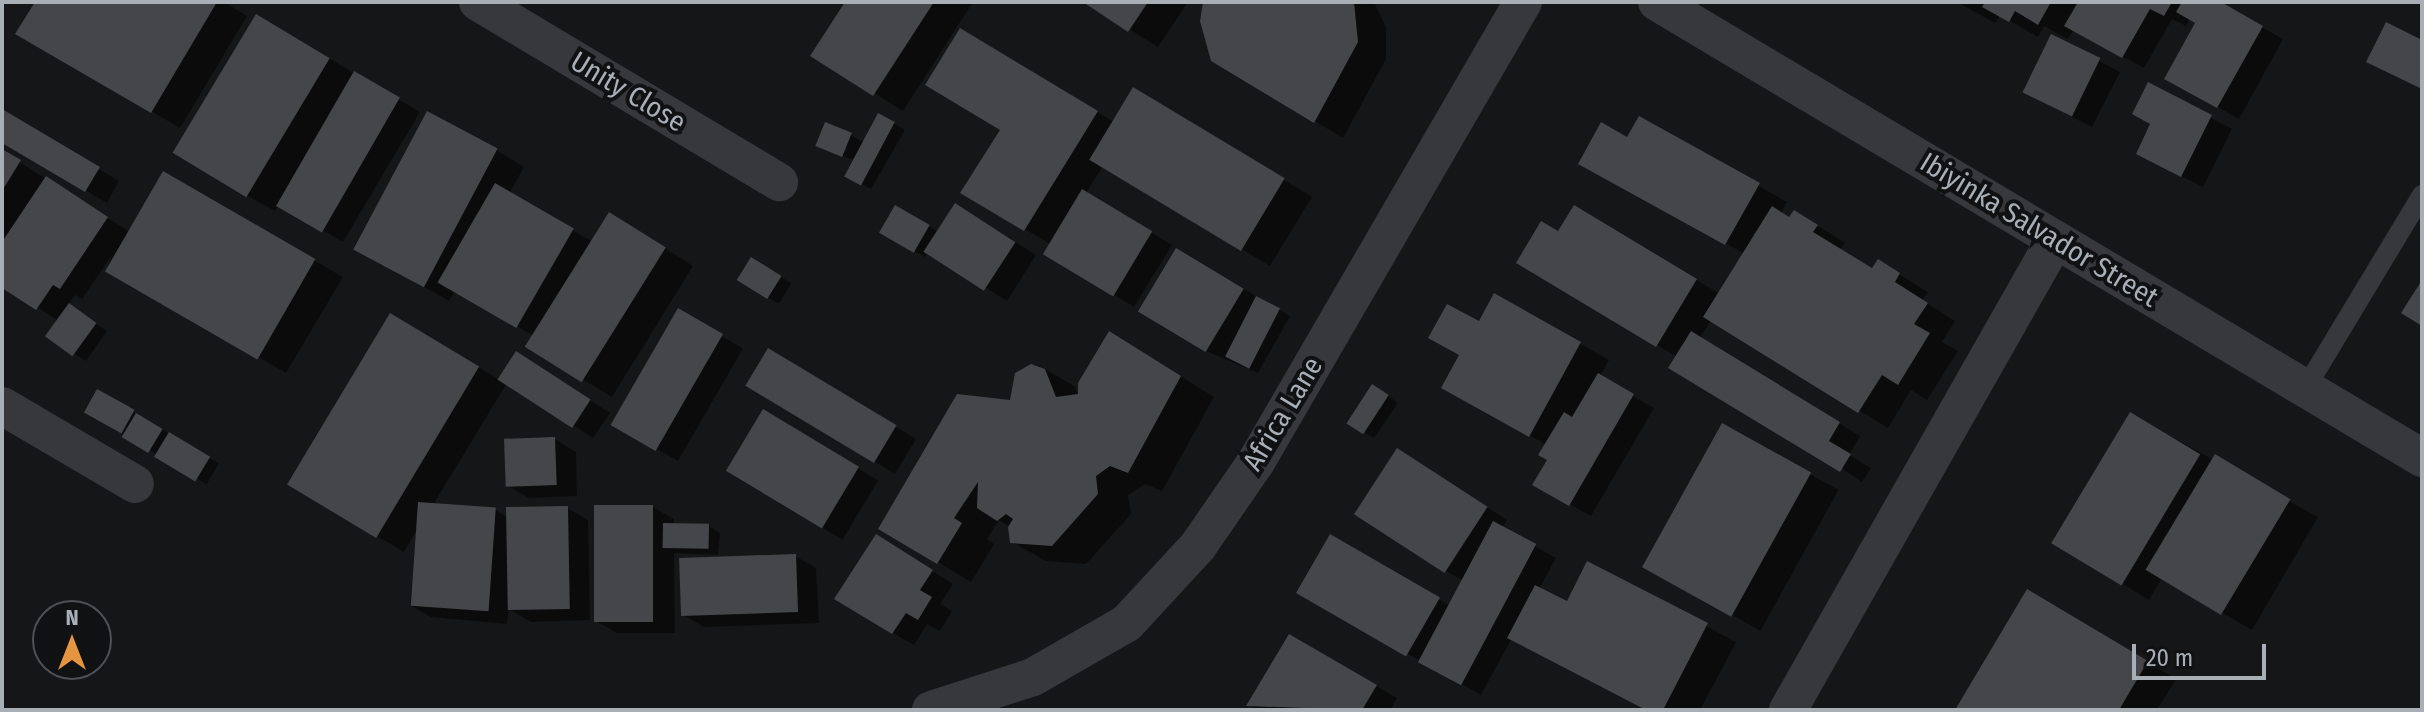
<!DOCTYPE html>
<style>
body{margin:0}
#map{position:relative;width:2424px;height:712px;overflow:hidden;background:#151617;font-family:"Fira Sans Condensed",sans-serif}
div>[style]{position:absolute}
.shadow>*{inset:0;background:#0007;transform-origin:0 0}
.building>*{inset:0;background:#45464a;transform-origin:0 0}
.lane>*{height:20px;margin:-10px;padding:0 10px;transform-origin:10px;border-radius:10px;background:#37383c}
.street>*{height:38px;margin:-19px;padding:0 19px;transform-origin:19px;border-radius:19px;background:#37383c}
span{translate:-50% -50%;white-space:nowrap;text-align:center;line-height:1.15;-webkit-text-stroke:8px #101112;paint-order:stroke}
.street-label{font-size:28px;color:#a8afb6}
.frame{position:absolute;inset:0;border:4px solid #a8afb6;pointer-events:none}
.north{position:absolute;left:32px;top:600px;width:80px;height:80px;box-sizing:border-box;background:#101112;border:2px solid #4d5054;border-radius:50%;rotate:0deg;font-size:22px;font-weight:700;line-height:32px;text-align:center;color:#a8afb6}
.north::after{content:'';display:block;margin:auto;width:28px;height:36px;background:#e59440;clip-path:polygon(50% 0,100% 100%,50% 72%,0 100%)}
.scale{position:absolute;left:2132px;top:644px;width:134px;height:36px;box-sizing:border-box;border:4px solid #a8afb6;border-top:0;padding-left:10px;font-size:24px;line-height:28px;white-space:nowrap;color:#a8afb6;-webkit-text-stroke:6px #101112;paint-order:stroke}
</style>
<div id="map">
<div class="shadow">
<i style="clip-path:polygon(37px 2px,224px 2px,247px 16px,180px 128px,18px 34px)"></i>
<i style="clip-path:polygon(847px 2px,973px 2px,903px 111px,813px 55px)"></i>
<i style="clip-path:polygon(1086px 2px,1188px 2px,1158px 47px)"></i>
<i style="clip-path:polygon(1207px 2px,1374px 2px,1386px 27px,1386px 59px,1343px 138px,1212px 60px)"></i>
<i style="clip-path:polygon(1957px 2px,2217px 2px,2283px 39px,2239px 119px,2166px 78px,2198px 23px,2190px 18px,2186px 26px,2172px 19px,2144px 68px,2074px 29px,2068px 39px,2044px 26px,2038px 37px,2000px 15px,1995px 23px)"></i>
<i style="clip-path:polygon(257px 16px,420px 112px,343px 242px,279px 205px,275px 211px,246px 195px)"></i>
<i style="clip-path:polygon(2052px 36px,2120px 72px,2092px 127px,2045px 103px)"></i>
<i style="clip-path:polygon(989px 47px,1114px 122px,1162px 106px,1312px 197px,1270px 266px,1103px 166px,1086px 193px,1172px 245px,1134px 307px,1045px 253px,1050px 244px,963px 192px,1002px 129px)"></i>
<i style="clip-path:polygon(2148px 85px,2232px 129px,2203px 187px,2159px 165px)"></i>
<i style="clip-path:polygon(2px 111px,119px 181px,107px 203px,2px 141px)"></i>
<i style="clip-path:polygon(878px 115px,905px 130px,871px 189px,845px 175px,853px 160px,830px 151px,851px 135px,863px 142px)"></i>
<i style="clip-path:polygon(1640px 119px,1787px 202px,1781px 213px,1791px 219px,1795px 213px,1823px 229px,1845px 243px,1840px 250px,1873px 270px,1879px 262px,1907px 279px,1928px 292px,1922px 300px,1955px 321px,1942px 342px,1958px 351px,1927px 400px,1911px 390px,1888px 428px,1711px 320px,1700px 338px,1860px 436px,1849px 455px,1871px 468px,1862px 482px,1677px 357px,1519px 262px,1559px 234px,1603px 224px,1720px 294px,1745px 254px,1609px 179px)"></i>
<i style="clip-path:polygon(496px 150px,524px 167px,509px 194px,593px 242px,638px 231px,693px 266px,612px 397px,528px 346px,534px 336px,455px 291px,449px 301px,382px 263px)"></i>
<i style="clip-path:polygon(2px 151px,130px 232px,164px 174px,343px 277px,286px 373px,108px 270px,112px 255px,82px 299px,75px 295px,68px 305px,107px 331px,86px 361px,76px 355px,59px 321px,2px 285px)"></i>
<i style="clip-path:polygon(896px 208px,939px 232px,977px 218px,1036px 255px,1007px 301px,928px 252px,925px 257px,882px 232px)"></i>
<i style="left:751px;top:259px;width:47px;height:24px;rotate:31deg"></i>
<i style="clip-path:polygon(1198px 262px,1290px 316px,1258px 373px,1206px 351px)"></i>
<i style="clip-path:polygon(1495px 296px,1609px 360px,1600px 377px,1654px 408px,1591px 516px,1535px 485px,1549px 460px,1547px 445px,1472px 404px,1479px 324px)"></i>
<i style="left:678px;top:311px;width:75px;height:130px;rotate:30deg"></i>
<i style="clip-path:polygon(391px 315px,500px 380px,538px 366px,610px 413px,593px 438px,507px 383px,433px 505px,495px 510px,509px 518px,567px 508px,588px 520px,590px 620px,531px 622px,509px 609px,507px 624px,431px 617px,410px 605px,417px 530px,404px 552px,288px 483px)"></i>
<i style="clip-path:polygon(1143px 353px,1214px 397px,1162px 491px,1145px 484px,1128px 495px,1131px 514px,1086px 564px,1046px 561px,1012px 542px,1010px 527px,999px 520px,987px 539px,994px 544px,971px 582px,881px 528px,1012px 403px,1017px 375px,1040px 366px,1074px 386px,1080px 398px)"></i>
<i style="clip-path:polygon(790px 363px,916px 439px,895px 474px,748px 385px)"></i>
<i style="left:98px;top:391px;width:141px;height:24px;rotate:31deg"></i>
<i style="clip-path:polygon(1384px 393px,1398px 403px,1374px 438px,1363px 432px)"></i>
<i style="left:764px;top:412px;width:133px;height:69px;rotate:31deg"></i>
<i style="clip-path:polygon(2130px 414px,2318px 517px,2252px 630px,2162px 578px,2149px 600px,2053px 542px)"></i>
<i style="left:1723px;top:426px;width:132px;height:161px;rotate:29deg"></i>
<i style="clip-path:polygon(555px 439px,576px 452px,577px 496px,529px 498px,508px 486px)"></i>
<i style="clip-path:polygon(1418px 463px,1507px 520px,1502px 528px,1556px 558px,1539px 589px,1567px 604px,1588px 563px,1736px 642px,1700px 710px,1647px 710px,1512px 638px,1481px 695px,1298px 592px,1331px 537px,1449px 605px,1462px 580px,1446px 571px)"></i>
<i style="clip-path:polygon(653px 507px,674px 519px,674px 525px,709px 526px,720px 533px,718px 555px,674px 553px,675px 633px,617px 633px,596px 621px)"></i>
<i style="clip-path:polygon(897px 549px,953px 584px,940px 604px,952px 611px,940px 631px,927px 624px,914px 645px,893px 633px)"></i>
<i style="clip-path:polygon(795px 556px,816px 568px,819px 623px,704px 627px,683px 615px)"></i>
<i style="clip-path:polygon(2028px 592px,2176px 679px,2157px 710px,1958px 710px)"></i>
<i style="clip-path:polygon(1290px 636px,1397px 698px,1390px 710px,1257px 710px,1249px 705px)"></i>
</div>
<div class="building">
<i style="clip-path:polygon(35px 2px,217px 2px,151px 113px,15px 34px)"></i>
<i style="clip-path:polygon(845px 2px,934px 2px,873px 96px,810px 56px)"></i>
<i style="clip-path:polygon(1083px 2px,1148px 2px,1128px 32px)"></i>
<i style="clip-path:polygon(1203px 2px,1354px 2px,1358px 42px,1314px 123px,1211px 61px,1200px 21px)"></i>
<i style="clip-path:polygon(1985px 2px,2051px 2px,2038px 25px,2015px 11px,2009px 22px,1982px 7px)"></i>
<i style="clip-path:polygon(2078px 2px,2172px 2px,2164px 16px,2150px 9px,2122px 58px,2064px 26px)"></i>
<i style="clip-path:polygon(2182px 2px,2221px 2px,2263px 26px,2217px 108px,2164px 79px,2195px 23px,2176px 12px)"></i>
<i style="left:256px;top:14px;width:86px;height:162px;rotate:31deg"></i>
<i style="clip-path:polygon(2386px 22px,2422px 40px,2422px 89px,2366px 62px)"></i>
<i style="clip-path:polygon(960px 28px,1098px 111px,1024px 231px,960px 193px,1000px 130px,925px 85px)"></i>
<i style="left:2051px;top:34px;width:55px;height:65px;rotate:26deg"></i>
<i style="left:354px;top:71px;width:53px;height:156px;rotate:30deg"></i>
<i style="clip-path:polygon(2148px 82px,2212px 115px,2181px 177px,2136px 154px,2150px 124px,2132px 114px)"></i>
<i style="left:1133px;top:87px;width:177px;height:85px;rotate:31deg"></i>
<i style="clip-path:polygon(2px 109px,100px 167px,85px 192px,2px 143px)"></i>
<i style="left:427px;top:111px;width:80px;height:157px;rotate:28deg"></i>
<i style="left:878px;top:113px;width:19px;height:72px;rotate:28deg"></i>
<i style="clip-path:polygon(1639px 116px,1760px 183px,1725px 245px,1578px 164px,1601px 122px,1627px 137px)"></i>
<i style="left:825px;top:122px;width:29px;height:26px;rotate:22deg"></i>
<i style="clip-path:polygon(2px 149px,21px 160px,2px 191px)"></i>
<i style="left:163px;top:171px;width:176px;height:116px;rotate:30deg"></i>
<i style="clip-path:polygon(46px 176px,108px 217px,60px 289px,53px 285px,36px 310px,2px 288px,2px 242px)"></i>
<i style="left:495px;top:183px;width:91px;height:115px;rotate:30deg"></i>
<i style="left:1082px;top:189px;width:82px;height:76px;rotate:31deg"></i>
<i style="left:955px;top:203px;width:72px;height:58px;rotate:33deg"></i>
<i style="left:895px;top:205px;width:40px;height:32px;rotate:30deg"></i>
<i style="clip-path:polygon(1574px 205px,1697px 279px,1656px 347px,1516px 263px,1541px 221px,1558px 231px)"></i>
<i style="clip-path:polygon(1772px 206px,1789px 217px,1794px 210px,1818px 225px,1813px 232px,1872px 268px,1878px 259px,1900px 273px,1895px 282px,1928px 303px,1914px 324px,1930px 333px,1898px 385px,1882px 375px,1858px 413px,1703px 317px)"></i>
<i style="left:609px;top:212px;width:67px;height:159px;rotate:32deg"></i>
<i style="left:1176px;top:248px;width:79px;height:74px;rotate:31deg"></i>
<i style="left:751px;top:257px;width:36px;height:27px;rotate:32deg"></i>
<i style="clip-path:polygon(2422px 280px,2422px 326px,2401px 313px)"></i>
<i style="clip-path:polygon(1494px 293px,1581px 342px,1529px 437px,1441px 388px,1459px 355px,1428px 338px,1447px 304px,1479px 321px)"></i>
<i style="left:1256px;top:296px;width:27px;height:68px;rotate:27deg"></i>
<i style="left:69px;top:303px;width:34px;height:41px;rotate:36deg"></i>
<i style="left:678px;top:308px;width:52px;height:135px;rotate:30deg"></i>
<i style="left:390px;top:313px;width:104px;height:200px;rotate:31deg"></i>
<i style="clip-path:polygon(1109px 331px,1181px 376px,1128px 473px,1110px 466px,1096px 476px,1098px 494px,1052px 546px,1010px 543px,1008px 527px,1013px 519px,1006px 514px,997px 521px,977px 508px,978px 482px,954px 518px,962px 523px,937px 564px,878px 529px,957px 394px,1010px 400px,1015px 373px,1031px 364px,1045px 369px,1056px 397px,1078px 394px,1078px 383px)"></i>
<i style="clip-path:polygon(1691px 331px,1840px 422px,1829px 441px,1851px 454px,1840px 472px,1668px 368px)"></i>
<i style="left:768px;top:348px;width:150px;height:44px;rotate:31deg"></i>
<i style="left:516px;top:351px;width:89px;height:34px;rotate:33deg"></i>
<i style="clip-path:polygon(1598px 373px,1634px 394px,1569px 506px,1532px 485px,1547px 460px,1538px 455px,1564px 412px,1572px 417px)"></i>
<i style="left:1372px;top:384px;width:20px;height:47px;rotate:33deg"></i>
<i style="left:97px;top:389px;width:43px;height:27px;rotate:29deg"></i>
<i style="left:763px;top:409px;width:112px;height:72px;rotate:31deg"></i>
<i style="left:2130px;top:412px;width:82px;height:153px;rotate:31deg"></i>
<i style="left:136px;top:413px;width:31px;height:28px;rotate:31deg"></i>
<i style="left:1722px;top:423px;width:102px;height:165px;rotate:29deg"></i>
<i style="left:169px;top:432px;width:48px;height:29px;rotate:31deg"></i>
<i style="left:555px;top:437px;width:48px;height:51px;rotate:88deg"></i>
<i style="left:1397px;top:448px;width:108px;height:79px;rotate:33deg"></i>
<i style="left:2215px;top:454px;width:88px;height:135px;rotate:31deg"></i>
<i style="left:418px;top:502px;width:78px;height:104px;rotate:4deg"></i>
<i style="left:594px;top:505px;width:59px;height:117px"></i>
<i style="left:568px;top:506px;width:103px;height:62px;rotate:89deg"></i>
<i style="left:1493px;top:521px;width:49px;height:160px;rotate:28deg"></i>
<i style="left:663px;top:523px;width:46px;height:25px;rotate:1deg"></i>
<i style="clip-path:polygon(876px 534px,933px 570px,920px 590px,932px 597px,918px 620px,906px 613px,892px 634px,834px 599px)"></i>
<i style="left:1330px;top:534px;width:127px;height:68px;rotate:30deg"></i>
<i style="left:796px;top:554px;width:58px;height:117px;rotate:88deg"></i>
<i style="clip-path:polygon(1587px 561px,1708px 623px,1663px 710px,1646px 710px,1507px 638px,1535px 585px,1567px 601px)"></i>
<i style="clip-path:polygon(2027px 589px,2148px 661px,2119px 710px,1955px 710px)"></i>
<i style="clip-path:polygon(1289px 634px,1377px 685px,1362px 710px,1246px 706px)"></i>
</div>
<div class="lane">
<i style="left:2305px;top:389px;width:227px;rotate:-58.9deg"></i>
</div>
<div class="street">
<i style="left:478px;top:2px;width:351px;rotate:30.9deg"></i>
<i style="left:1657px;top:2px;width:891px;rotate:30.8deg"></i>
<i style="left:2px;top:406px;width:154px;rotate:30.4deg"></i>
<i style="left:931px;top:710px;width:107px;rotate:-17.9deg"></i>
<i style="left:1033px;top:677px;width:108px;rotate:-29.9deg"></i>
<i style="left:1127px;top:623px;width:105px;rotate:-47.3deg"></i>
<i style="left:1198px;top:546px;width:102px;rotate:-55.4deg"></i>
<i style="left:1256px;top:462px;width:532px;rotate:-59.87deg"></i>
<i style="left:1788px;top:710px;width:541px;rotate:-60.4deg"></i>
</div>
<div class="street-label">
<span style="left:628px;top:92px;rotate:31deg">Unity Close</span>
<span style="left:2039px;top:230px;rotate:31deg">Ibiyinka Salvador Street</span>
<span style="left:1283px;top:414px;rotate:-59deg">Africa Lane</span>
</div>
<div class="frame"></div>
<div class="north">N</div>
<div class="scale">20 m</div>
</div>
